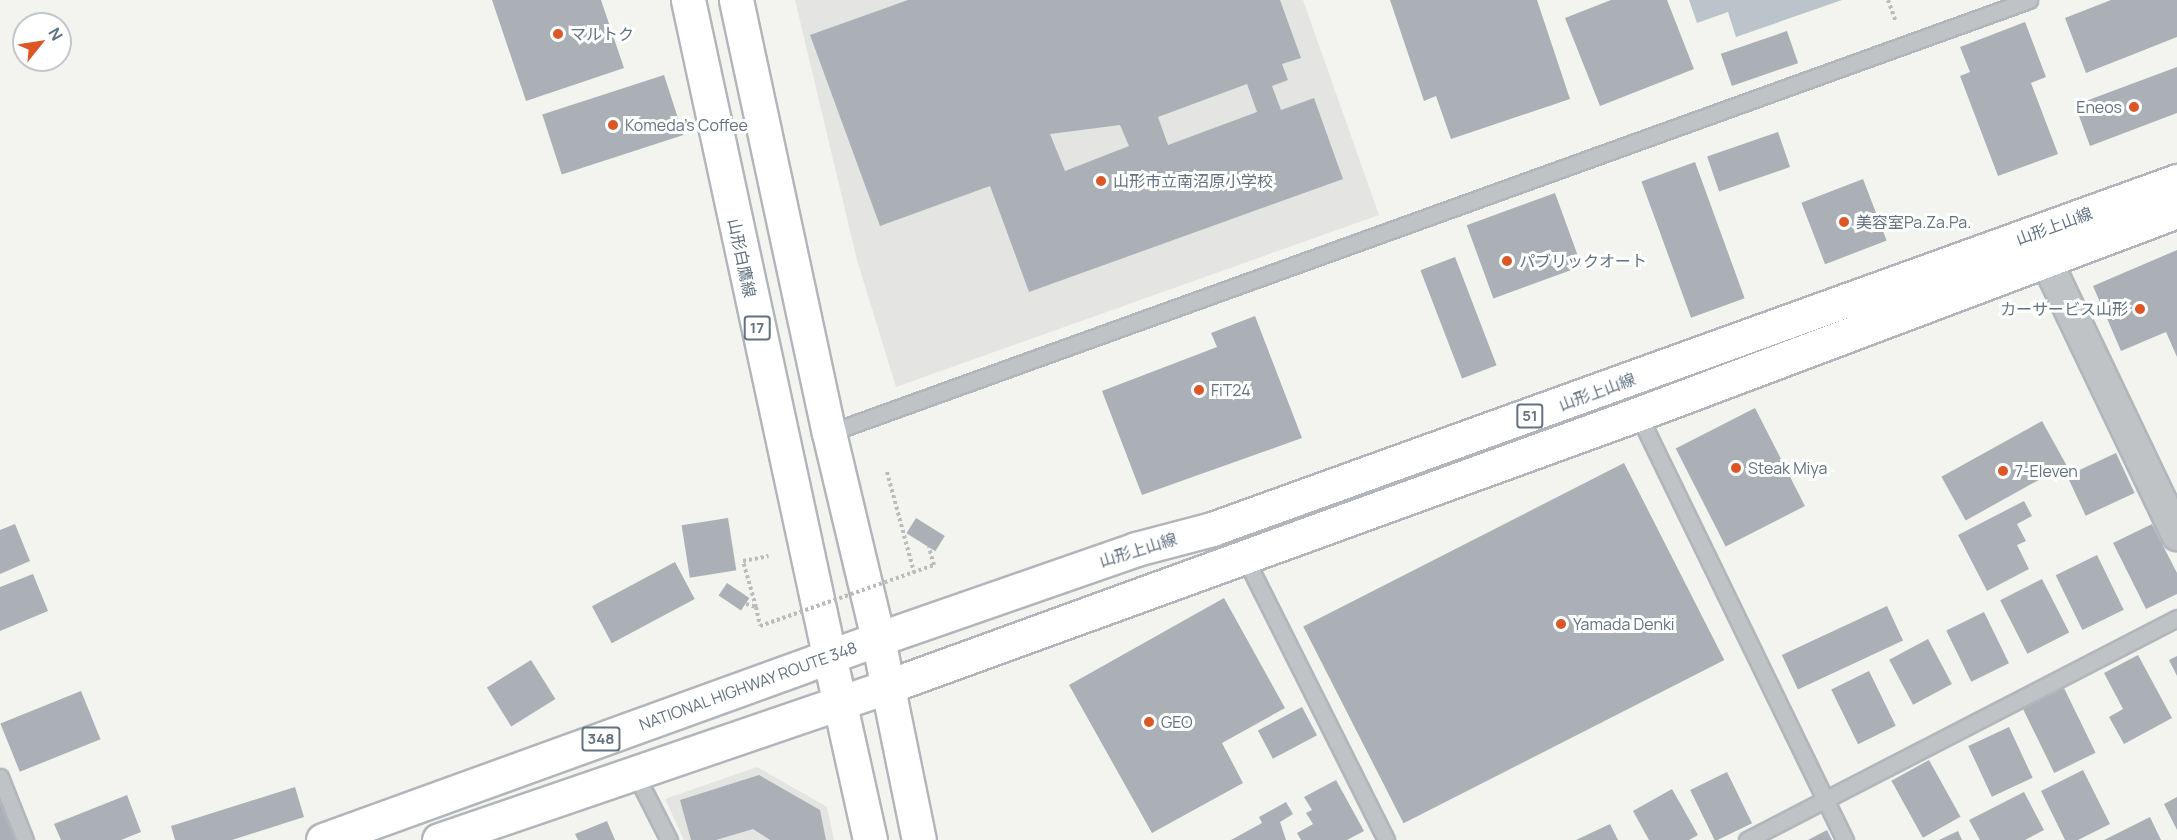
<!DOCTYPE html>
<meta charset="utf-8">
<style>
body{margin:0}
#map{position:relative;width:2177px;height:840px;overflow:hidden;background:#f3f4ef;font-family:Manrope,"Noto Sans JP",sans-serif}
div>[style]{position:absolute}
.built>*{inset:0;background:#e4e5e3}
.water>*{inset:0;background:#bac4ca}
.building>*{inset:0;background:#aab0b5;transform-origin:0 0}
.path>*{height:4px;margin-top:-2px;transform-origin:0;background:repeating-linear-gradient(90deg,#b9bbbd 0 3px,transparent 0 6px)}
.roads{filter:drop-shadow(2px 0 #b2b6ba) drop-shadow(-2px 0 #b2b6ba) drop-shadow(0 2px #b2b6ba) drop-shadow(0 -2px #b2b6ba)}
.lane>*{height:15px;margin:-7.5px;padding:0 7.5px;transform-origin:7.5px;border-radius:7.5px;background:#bfc3c6}
.street>*{height:30px;margin:-15px;padding:0 15px;transform-origin:15px;border-radius:15px;background:#bfc3c6}
.primary>*{height:33px;margin:-16.5px;padding:0 16.5px;transform-origin:16.5px;border-radius:16.5px;background:#fff}
.highway>*{height:33px;margin:-16.5px;padding:0 16.5px;transform-origin:16.5px;border-radius:16.5px;background:#fff}
.path-bridge>*{height:4px;margin-top:-2px;transform-origin:0;background:repeating-linear-gradient(90deg,#b9bbbd 0 3px,transparent 0 6px)}
.dots>*{width:16px;height:16px;translate:-50% -50%;box-sizing:border-box;border:3px solid #fff;border-radius:50%}
span{translate:-50% -50%;white-space:nowrap;text-align:center;line-height:1.15;-webkit-text-stroke:6px #fff;paint-order:stroke}
.shield-label span{padding:2px 4px;background:#fff;border:2px solid;border-radius:4px;-webkit-text-stroke-width:0}
.shield-label{font-size:15px;color:#637280;font-weight:700}
.poi-label{font-size:16px;color:#637280}
.left{translate:0 -50%;text-align:left}
.right{translate:-100% -50%;text-align:right}
.street-label{font-size:16px;color:#637280}
.north{position:absolute;left:12px;top:12px;width:60px;height:60px;box-sizing:border-box;background:#fff;border:2px solid #c1c7cc;border-radius:50%;rotate:60deg;font-size:16px;font-weight:700;line-height:24px;text-align:center;color:#637280}
.north::after{content:'';display:block;margin:auto;width:21px;height:27px;background:#dd5626;clip-path:polygon(50% 0,100% 100%,50% 72%,0 100%)}
</style>
<div id="map">
<div class="built">
<i style="clip-path:polygon(795px 0,1303px 0,1379px 215px,896px 387px,857px 260px)"></i>
<i style="clip-path:polygon(757px 767px,827px 807px,834px 840px,684px 840px,665px 799px)"></i>
</div>
<div class="water">
<i style="clip-path:polygon(1689px 0,1842px 0,1736px 37px,1728px 12px,1697px 23px)"></i>
</div>
<div class="building">
<i style="clip-path:polygon(492px 0,601px 0,624px 68px,526px 101px)"></i>
<i style="clip-path:polygon(evenodd,908px 0,1280px 0,1301px 58px,1282px 64px,1288px 80px,1272px 86px,1281px 110px,1314px 98px,1343px 179px,1029px 292px,990px 186px,880px 226px,810px 35px,908px 0,1247px 84px,1257px 112px,1168px 145px,1158px 117px,1247px 84px,908px 0,1120px 125px,1129px 146px,1065px 171px,1050px 134px,1120px 125px)"></i>
<i style="clip-path:polygon(1390px 0,1537px 0,1570px 99px,1451px 139px,1436px 96px,1424px 101px)"></i>
<i style="clip-path:polygon(1611px 0,1667px 0,1694px 69px,1600px 106px,1565px 18px)"></i>
<i style="clip-path:polygon(2111px 0,2177px 0,2177px 37px,2086px 73px,2065px 18px)"></i>
<i style="clip-path:polygon(2025px 22px,2046px 77px,2031px 83px,2058px 154px,1998px 176px,1960px 76px,1970px 72px,1960px 47px)"></i>
<i style="left:1787px;top:31px;width:34px;height:70px;rotate:71deg"></i>
<i style="clip-path:polygon(2177px 67px,2177px 113px,2090px 146px,2075px 105px)"></i>
<i style="left:664px;top:75px;width:63px;height:128px;rotate:72deg"></i>
<i style="left:1778px;top:132px;width:37px;height:75px;rotate:71deg"></i>
<i style="left:1695px;top:162px;width:145px;height:57px;rotate:70deg"></i>
<i style="left:1863px;top:179px;width:66px;height:66px;rotate:69deg"></i>
<i style="left:1555px;top:193px;width:78px;height:94px;rotate:70deg"></i>
<i style="clip-path:polygon(2177px 250px,2177px 357px,2166px 332px,2121px 351px,2093px 286px)"></i>
<i style="left:1455px;top:257px;width:116px;height:37px;rotate:69deg"></i>
<i style="clip-path:polygon(1255px 316px,1302px 438px,1142px 495px,1102px 391px,1217px 347px,1211px 333px)"></i>
<i style="left:1755px;top:408px;width:110px;height:89px;rotate:63deg"></i>
<i style="left:2042px;top:421px;width:50px;height:115px;rotate:61deg"></i>
<i style="left:2116px;top:453px;width:44px;height:54px;rotate:65deg"></i>
<i style="left:1624px;top:463px;width:221px;height:360px;rotate:63deg"></i>
<i style="clip-path:polygon(2024px 501px,2032px 516px,2017px 524px,2026px 541px,2017px 545px,2029px 569px,1987px 591px,1958px 535px)"></i>
<i style="left:728px;top:518px;width:53px;height:47px;rotate:81deg"></i>
<i style="left:916px;top:518px;width:34px;height:18px;rotate:32deg"></i>
<i style="clip-path:polygon(15px 524px,30px 561px,0 574px,0 530px)"></i>
<i style="clip-path:polygon(2152px 524px,2177px 573px,2177px 594px,2146px 609px,2113px 543px)"></i>
<i style="left:2097px;top:555px;width:61px;height:46px;rotate:64deg"></i>
<i style="left:675px;top:562px;width:42px;height:94px;rotate:62deg"></i>
<i style="clip-path:polygon(33px 574px,48px 611px,0 631px,0 587px)"></i>
<i style="left:2042px;top:579px;width:60px;height:47px;rotate:63deg"></i>
<i style="left:727px;top:583px;width:27px;height:15px;rotate:34deg"></i>
<i style="clip-path:polygon(1224px 598px,1285px 708px,1222px 743px,1243px 783px,1152px 833px,1069px 685px)"></i>
<i style="left:1887px;top:606px;width:38px;height:116px;rotate:65deg"></i>
<i style="left:1984px;top:612px;width:57px;height:42px;rotate:64deg"></i>
<i style="left:1928px;top:639px;width:51px;height:44px;rotate:62deg"></i>
<i style="clip-path:polygon(2138px 655px,2172px 718px,2124px 744px,2109px 717px,2123px 709px,2104px 673px)"></i>
<i style="clip-path:polygon(2177px 656px,2177px 676px,2169px 660px)"></i>
<i style="left:531px;top:660px;width:46px;height:52px;rotate:58deg"></i>
<i style="left:1869px;top:671px;width:61px;height:42px;rotate:64deg"></i>
<i style="left:2064px;top:688px;width:72px;height:46px;rotate:64deg"></i>
<i style="left:81px;top:691px;width:52px;height:87px;rotate:68deg"></i>
<i style="left:1302px;top:707px;width:32px;height:50px;rotate:62deg"></i>
<i style="left:2009px;top:727px;width:56px;height:45px;rotate:65deg"></i>
<i style="left:1929px;top:760px;width:65px;height:43px;rotate:61deg"></i>
<i style="clip-path:polygon(2083px 770px,2110px 824px,2078px 840px,2065px 840px,2041px 791px)"></i>
<i style="left:1727px;top:772px;width:57px;height:41px;rotate:64deg"></i>
<i style="clip-path:polygon(759px 775px,820px 810px,826px 840px,770px 840px,753px 829px,716px 840px,691px 840px,680px 800px)"></i>
<i style="clip-path:polygon(1336px 780px,1364px 831px,1347px 840px,1301px 840px,1297px 833px,1313px 824px,1306px 813px,1312px 810px,1304px 797px)"></i>
<i style="clip-path:polygon(295px 787px,304px 817px,232px 840px,175px 840px,171px 826px)"></i>
<i style="clip-path:polygon(1672px 789px,1698px 835px,1689px 840px,1649px 840px,1633px 811px)"></i>
<i style="clip-path:polygon(2024px 792px,2044px 830px,2025px 840px,1980px 840px,1969px 820px)"></i>
<i style="clip-path:polygon(127px 795px,141px 832px,121px 840px,61px 840px,54px 824px)"></i>
<i style="clip-path:polygon(2177px 797px,2177px 830px,2164px 804px)"></i>
<i style="clip-path:polygon(1286px 802px,1293px 814px,1280px 822px,1286px 840px,1231px 840px,1262px 823px,1259px 817px)"></i>
<i style="clip-path:polygon(0 803px,15px 840px,0 840px)"></i>
<i style="clip-path:polygon(2150px 817px,2161px 840px,2104px 840px)"></i>
<i style="clip-path:polygon(607px 821px,615px 840px,578px 840px,575px 834px)"></i>
<i style="clip-path:polygon(1610px 824px,1618px 840px,1576px 840px)"></i>
<i style="clip-path:polygon(1827px 830px,1832px 840px,1808px 840px)"></i>
<i style="clip-path:polygon(1958px 831px,1962px 840px,1939px 840px)"></i>
</div>
<div class="path">
<i style="left:1888px;top:0;width:23px;rotate:70deg"></i>
<i style="left:887px;top:472px;width:104px;rotate:74.9deg"></i>
<i style="left:756px;top:607px;width:48px;rotate:-105.8deg"></i>
<i style="left:743px;top:561px;width:26px;rotate:-11deg"></i>
</div>
<div class="roads">
<div class="lane">
<i style="left:1638px;top:414px;width:474px;rotate:64.1deg"></i>
<i style="left:829px;top:433px;width:1276px;rotate:-19.84deg"></i>
<i style="left:1245px;top:558px;width:315px;rotate:63.4deg"></i>
<i style="left:636px;top:775px;width:73px;rotate:63.1deg"></i>
<i style="left:0;top:777px;width:68px;rotate:68.4deg"></i>
<i style="left:1747px;top:840px;width:484px;rotate:-27.3deg"></i>
</div>
<div class="street">
<i style="left:2046px;top:260px;width:305px;rotate:64.5deg"></i>
</div>
<div class="primary">
<i style="left:688px;top:0;width:670px;rotate:77.85deg"></i>
<i style="left:736px;top:0;width:443px;rotate:77.9deg"></i>
<i style="left:829px;top:433px;width:212px;rotate:76.6deg"></i>
<i style="left:878px;top:639px;width:273px;rotate:-19.2deg"></i>
<i style="left:1136px;top:549px;width:79px;rotate:-14.7deg"></i>
<i style="left:1212px;top:529px;width:1026px;rotate:-19.83deg"></i>
<i style="left:889px;top:686px;width:797px;rotate:-19.96deg"></i>
<i style="left:1638px;top:414px;width:576px;rotate:-20.64deg"></i>
</div>
<div class="highway">
<i style="left:829px;top:655px;width:189px;rotate:77.5deg"></i>
<i style="left:323px;top:840px;width:590px;rotate:-19.91deg"></i>
<i style="left:878px;top:639px;width:205px;rotate:78.5deg"></i>
<i style="left:439px;top:840px;width:476px;rotate:-18.9deg"></i>
</div>
</div>
<div class="path-bridge">
<i style="left:746px;top:604px;width:10px;rotate:17deg"></i>
<i style="left:756px;top:607px;width:19px;rotate:78deg"></i>
<i style="left:760px;top:626px;width:184px;rotate:-19.3deg"></i>
<i style="left:934px;top:565px;width:19px;rotate:-106deg"></i>
</div>
<div class="dots">
<i style="left:558px;top:34px;background:#dd5626"></i>
<i style="left:2134px;top:107px;background:#dd5626"></i>
<i style="left:613px;top:125px;background:#dd5626"></i>
<i style="left:1101px;top:181px;background:#dd5626"></i>
<i style="left:1844px;top:222px;background:#dd5626"></i>
<i style="left:1507px;top:261px;background:#dd5626"></i>
<i style="left:2140px;top:309px;background:#dd5626"></i>
<i style="left:1199px;top:390px;background:#dd5626"></i>
<i style="left:1736px;top:468px;background:#dd5626"></i>
<i style="left:2003px;top:471px;background:#dd5626"></i>
<i style="left:1561px;top:624px;background:#dd5626"></i>
<i style="left:1149px;top:722px;background:#dd5626"></i>
</div>
<div class="shield-label">
<span style="left:757px;top:328px">17</span>
<span style="left:1530px;top:416px">51</span>
<span style="left:601px;top:739px">348</span>
</div>
<div class="poi-label">
<span class="left" style="left:570px;top:34px">マルトク</span>
<span class="right" style="left:2122px;top:107px">Eneos</span>
<span class="left" style="left:625px;top:125px">Komeda's Coffee</span>
<span class="left" style="left:1113px;top:181px">山形市立南沼原小学校</span>
<span class="left" style="left:1856px;top:222px">美容室Pa.Za.Pa.</span>
<span class="left" style="left:1519px;top:261px">パブリックオート</span>
<span class="right" style="left:2128px;top:309px">カーサービス山形</span>
<span class="left" style="left:1211px;top:390px">FiT24</span>
<span class="left" style="left:1748px;top:468px">Steak Miya</span>
<span class="left" style="left:2015px;top:471px">7-Eleven</span>
<span class="left" style="left:1573px;top:624px">Yamada Denki</span>
<span class="left" style="left:1161px;top:722px">GEO</span>
</div>
<div class="street-label">
<span style="left:2054px;top:226px;rotate:-20deg">山形上山線</span>
<span style="left:742px;top:258px;rotate:78deg">山形白鷹線</span>
<span style="left:1597px;top:392px;rotate:-20deg">山形上山線</span>
<span style="left:1138px;top:550px;rotate:-17deg">山形上山線</span>
<span style="left:748px;top:686px;rotate:-20deg">NATIONAL HIGHWAY ROUTE 348</span>
</div>
<div class="north">N</div>
</div>
